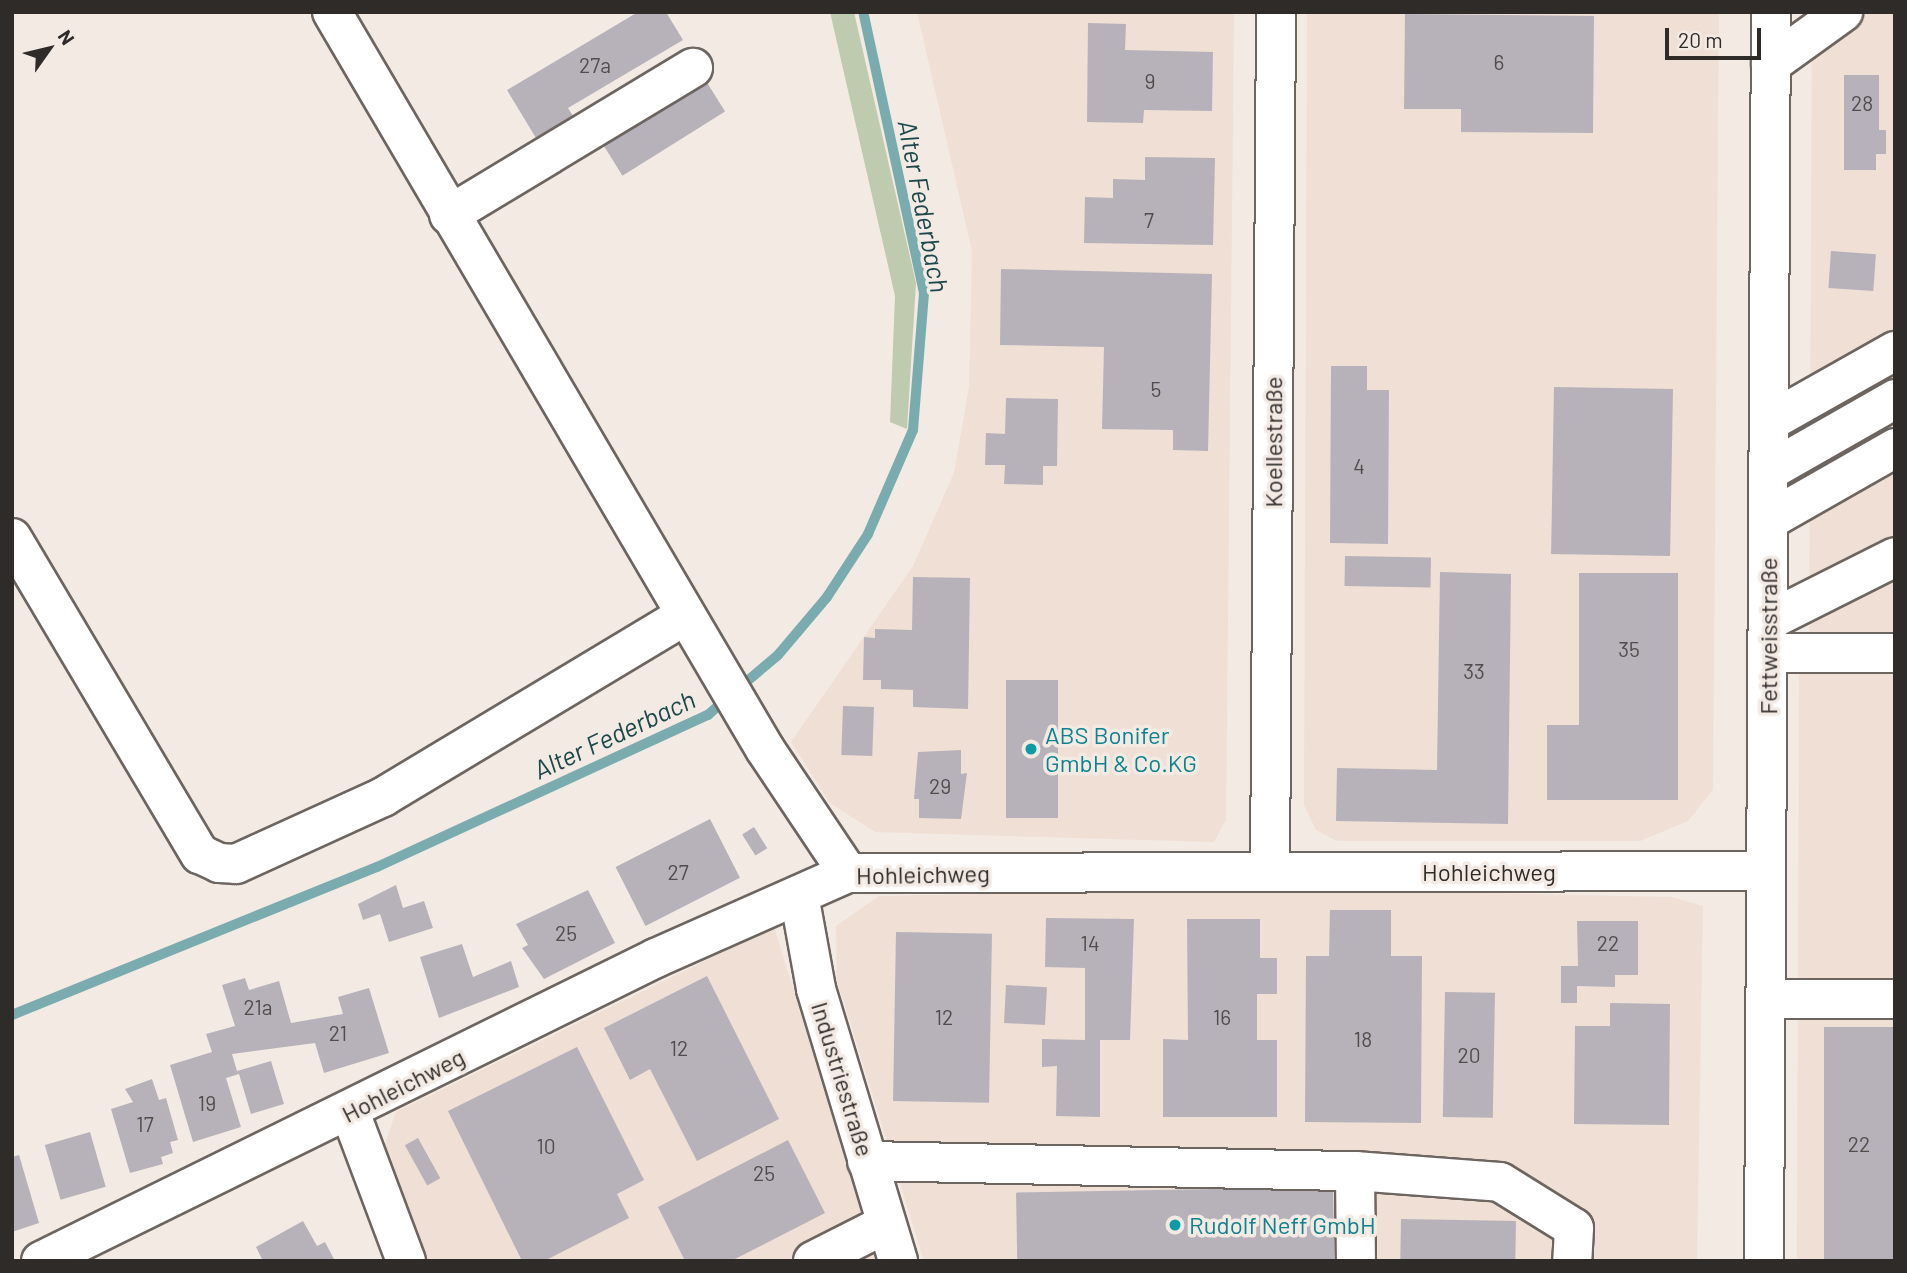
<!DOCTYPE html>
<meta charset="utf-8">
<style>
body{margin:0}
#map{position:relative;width:1907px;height:1273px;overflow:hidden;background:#f3eae4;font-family:Barlow,sans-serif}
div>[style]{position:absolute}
.built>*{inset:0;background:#efdfd4}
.green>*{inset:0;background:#bfcbaf}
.stream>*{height:10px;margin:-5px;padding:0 5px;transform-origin:5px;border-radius:5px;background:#7aacaf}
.building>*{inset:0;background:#b7b2ba;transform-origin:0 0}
.roads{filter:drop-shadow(2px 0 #6d6560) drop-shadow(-2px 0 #6d6560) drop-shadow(0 2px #6d6560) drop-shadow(0 -2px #6d6560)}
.minor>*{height:38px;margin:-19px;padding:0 19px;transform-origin:19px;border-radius:19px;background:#fff}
.dots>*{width:19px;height:19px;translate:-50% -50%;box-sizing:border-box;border:4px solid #f3eae4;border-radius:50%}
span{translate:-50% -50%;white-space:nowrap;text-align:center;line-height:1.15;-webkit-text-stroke:7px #f3eae4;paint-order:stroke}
.number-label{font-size:21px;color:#514d4d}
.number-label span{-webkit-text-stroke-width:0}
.street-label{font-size:24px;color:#2f2b29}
.culture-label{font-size:24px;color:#0d838f}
.left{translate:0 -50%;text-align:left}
.water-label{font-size:26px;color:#1b484b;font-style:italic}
.frame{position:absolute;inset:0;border:14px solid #2f2b29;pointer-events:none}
.north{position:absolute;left:14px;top:14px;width:70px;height:70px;-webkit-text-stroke:5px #f3eae4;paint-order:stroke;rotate:56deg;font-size:19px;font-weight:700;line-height:28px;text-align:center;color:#2f2b29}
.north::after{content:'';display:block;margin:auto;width:24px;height:32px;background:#2f2b29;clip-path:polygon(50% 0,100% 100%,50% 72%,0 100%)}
.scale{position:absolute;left:1665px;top:28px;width:96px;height:32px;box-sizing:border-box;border:4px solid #2f2b29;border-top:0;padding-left:9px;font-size:21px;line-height:24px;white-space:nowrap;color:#2f2b29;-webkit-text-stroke:5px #f3eae4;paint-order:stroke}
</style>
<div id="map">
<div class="built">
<i style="clip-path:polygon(917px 12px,1234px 12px,1226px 820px,1214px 842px,875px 832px,830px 803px,791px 742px,913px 566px,954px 473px,969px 387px,972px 251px)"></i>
<i style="clip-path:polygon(1307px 12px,1719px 12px,1713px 790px,1688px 821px,1640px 841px,1337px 841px,1316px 830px,1304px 805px)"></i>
<i style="clip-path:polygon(1812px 12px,1895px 12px,1895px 1261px,1797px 1261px,1799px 664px,1809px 660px)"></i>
<i style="clip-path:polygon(1284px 889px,1671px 897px,1703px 906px,1697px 1261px,924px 1261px,837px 980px,836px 926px,879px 896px)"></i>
<i style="clip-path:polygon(774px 927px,878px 1261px,424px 1261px,382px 1152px,396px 1112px)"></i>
</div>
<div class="green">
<i style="clip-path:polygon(830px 12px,854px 12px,916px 283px,907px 429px,890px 422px,895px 296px)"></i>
</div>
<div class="stream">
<i style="left:739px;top:688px;width:51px;rotate:-40.2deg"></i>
<i style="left:778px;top:655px;width:76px;rotate:-49.8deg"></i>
<i style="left:827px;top:597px;width:75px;rotate:-56.9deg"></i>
<i style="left:868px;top:534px;width:113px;rotate:-66.6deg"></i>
<i style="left:913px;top:430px;width:137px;rotate:-85.4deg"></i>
<i style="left:924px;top:293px;width:288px;rotate:-102.2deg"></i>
<i style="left:12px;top:1015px;width:394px;rotate:-22.1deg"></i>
<i style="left:377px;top:867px;width:364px;rotate:-24.7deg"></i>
<i style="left:708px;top:715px;width:25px;rotate:-42deg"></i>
</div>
<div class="building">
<i style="clip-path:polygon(638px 12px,666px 12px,683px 40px,568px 108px,576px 121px,539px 143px,507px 90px)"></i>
<i style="clip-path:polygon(1405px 14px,1594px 16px,1593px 133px,1461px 132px,1461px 109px,1404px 109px)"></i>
<i style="clip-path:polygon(1088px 23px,1126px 24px,1125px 50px,1213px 52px,1212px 111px,1144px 110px,1143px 123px,1087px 122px)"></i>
<i style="clip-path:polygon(1844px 75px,1879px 75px,1879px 130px,1886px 130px,1886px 154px,1876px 154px,1876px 170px,1844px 170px)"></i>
<i style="left:706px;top:81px;width:36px;height:121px;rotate:58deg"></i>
<i style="clip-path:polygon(1145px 157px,1215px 158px,1213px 245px,1084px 243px,1085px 197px,1113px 198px,1113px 179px,1145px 180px)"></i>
<i style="left:1831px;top:251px;width:45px;height:37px;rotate:4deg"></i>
<i style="clip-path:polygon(1001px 269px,1212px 274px,1208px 451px,1173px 450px,1173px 430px,1102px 429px,1104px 347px,1000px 345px)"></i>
<i style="clip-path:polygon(1331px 366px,1367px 366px,1367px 390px,1389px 390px,1388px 544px,1330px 543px)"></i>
<i style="left:1554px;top:387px;width:119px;height:167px;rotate:1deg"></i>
<i style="clip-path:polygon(1006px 398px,1058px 399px,1057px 466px,1043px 466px,1043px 485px,1004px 484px,1005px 465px,985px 465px,986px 433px,1005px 434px)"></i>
<i style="left:1345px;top:556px;width:86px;height:30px;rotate:1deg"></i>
<i style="clip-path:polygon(1440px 572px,1511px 574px,1508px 824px,1336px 821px,1337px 768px,1437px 770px)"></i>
<i style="clip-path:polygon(1579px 573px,1678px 573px,1678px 800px,1547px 800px,1547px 725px,1579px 725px)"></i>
<i style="clip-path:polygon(913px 577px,970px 578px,968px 709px,913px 707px,913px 690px,881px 689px,881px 680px,863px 680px,864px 637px,875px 638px,875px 629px,912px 630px)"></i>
<i style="left:1006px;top:680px;width:52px;height:138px"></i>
<i style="left:843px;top:706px;width:31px;height:49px;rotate:2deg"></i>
<i style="clip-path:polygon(961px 750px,961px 774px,967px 773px,961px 819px,919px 818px,919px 799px,914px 799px,918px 752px)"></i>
<i style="left:710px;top:819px;width:66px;height:106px;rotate:63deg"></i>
<i style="left:754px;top:827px;width:25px;height:14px;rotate:58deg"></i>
<i style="clip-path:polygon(396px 885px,403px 908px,424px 901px,433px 928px,389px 942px,380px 914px,363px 920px,358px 904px)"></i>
<i style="clip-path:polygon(588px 890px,615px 943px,544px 979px,522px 948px,528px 945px,516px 924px)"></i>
<i style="clip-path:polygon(1330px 910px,1391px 910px,1391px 956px,1422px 956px,1421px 1123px,1305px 1122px,1306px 956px,1329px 956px)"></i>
<i style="clip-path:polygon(1046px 918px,1134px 919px,1130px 1040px,1100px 1040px,1100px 1117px,1056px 1116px,1057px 1066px,1042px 1067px,1042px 1039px,1085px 1040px,1085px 968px,1045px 967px)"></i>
<i style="clip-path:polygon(1187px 919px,1260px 919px,1260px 958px,1277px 958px,1277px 994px,1257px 994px,1257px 1040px,1277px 1040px,1277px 1117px,1163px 1117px,1163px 1039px,1188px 1040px)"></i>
<i style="clip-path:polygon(1577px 921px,1638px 921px,1638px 975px,1615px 975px,1615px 987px,1577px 986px,1577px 1003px,1561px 1003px,1561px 966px,1578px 966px)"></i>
<i style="left:896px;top:932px;width:96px;height:169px;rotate:1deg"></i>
<i style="clip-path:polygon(462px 944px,473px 977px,511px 961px,519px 987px,439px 1018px,420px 957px)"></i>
<i style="clip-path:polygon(707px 976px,779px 1119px,697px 1161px,650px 1069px,630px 1080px,604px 1028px)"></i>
<i style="clip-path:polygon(245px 978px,249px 990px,279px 981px,291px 1023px,343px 1014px,338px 997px,369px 988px,389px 1053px,324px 1073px,315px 1043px,232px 1054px,237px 1071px,271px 1061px,284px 1104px,251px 1114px,239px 1074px,226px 1078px,241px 1127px,193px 1142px,170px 1065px,212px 1052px,206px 1034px,235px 1026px,222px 985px)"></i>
<i style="left:1006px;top:985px;width:41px;height:38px;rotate:3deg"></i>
<i style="left:1445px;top:992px;width:50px;height:125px;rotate:1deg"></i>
<i style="clip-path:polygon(1610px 1003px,1670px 1004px,1669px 1125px,1574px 1124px,1575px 1026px,1610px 1026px)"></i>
<i style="left:1824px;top:1027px;width:71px;height:234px"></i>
<i style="clip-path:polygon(577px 1047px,644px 1180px,617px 1194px,629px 1218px,544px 1261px,522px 1261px,448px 1111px)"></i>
<i style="clip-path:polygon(152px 1079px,159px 1100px,166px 1098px,178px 1140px,170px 1142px,173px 1153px,161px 1157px,163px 1164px,130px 1173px,111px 1109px,133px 1102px,125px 1089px)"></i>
<i style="left:90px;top:1132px;width:57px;height:47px;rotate:74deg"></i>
<i style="left:418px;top:1138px;width:46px;height:15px;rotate:61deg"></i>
<i style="clip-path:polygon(788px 1140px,825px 1213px,731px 1261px,685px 1261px,658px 1207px)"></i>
<i style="clip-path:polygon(19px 1155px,39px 1223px,12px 1232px,12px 1157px)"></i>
<i style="left:1333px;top:1187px;width:74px;height:317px;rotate:89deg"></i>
<i style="left:1401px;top:1219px;width:115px;height:42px;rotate:1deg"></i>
<i style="clip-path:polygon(303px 1221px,317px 1246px,325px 1242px,335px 1261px,263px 1261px,256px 1247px)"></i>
</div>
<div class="roads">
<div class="minor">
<i style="left:332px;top:12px;width:855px;rotate:59.57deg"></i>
<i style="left:765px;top:749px;width:149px;rotate:56.2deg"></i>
<i style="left:1771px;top:64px;width:89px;rotate:-35.8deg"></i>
<i style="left:449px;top:215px;width:285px;rotate:-31.1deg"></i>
<i style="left:1769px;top:422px;width:145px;rotate:-29.4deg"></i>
<i style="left:1769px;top:471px;width:145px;rotate:-29.7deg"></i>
<i style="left:1769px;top:520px;width:145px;rotate:-29.7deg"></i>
<i style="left:12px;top:538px;width:368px;rotate:59.3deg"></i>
<i style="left:200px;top:854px;width:21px;rotate:25deg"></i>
<i style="left:219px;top:863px;width:17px;rotate:3deg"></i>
<i style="left:236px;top:864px;width:162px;rotate:-24.5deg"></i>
<i style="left:383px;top:797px;width:353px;rotate:-31deg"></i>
<i style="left:1768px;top:621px;width:142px;rotate:-26.7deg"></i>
<i style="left:1768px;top:653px;width:127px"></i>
<i style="left:1270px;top:871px;width:859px;rotate:-89.6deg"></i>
<i style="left:799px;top:895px;width:96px;rotate:79.7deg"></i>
<i style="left:816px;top:989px;width:284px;rotate:73.2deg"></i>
<i style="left:1766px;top:999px;width:129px"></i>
<i style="left:350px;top:1112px;width:159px;rotate:69.4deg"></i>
<i style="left:867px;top:1161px;width:488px;rotate:1.2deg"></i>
<i style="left:1355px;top:1171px;width:90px;rotate:89.4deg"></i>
<i style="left:1355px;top:1171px;width:145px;rotate:4.3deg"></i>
<i style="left:1500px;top:1182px;width:87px;rotate:31.9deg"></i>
<i style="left:1574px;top:1228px;width:33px;rotate:93deg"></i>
<i style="left:41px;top:1261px;width:686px;rotate:-26.23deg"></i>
<i style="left:656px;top:958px;width:210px;rotate:-23.9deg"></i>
<i style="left:848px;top:873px;width:918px;rotate:-0.12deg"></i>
<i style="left:813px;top:1261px;width:82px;rotate:-26.9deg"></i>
<i style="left:1764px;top:1261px;width:1249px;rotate:-89.68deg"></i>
</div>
</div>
<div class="dots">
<i style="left:1031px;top:749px;background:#0f9aa8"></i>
<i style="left:1175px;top:1225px;background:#0f9aa8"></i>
</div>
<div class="number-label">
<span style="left:1499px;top:62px">6</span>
<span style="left:595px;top:65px">27a</span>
<span style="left:1150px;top:81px">9</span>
<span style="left:1862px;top:103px">28</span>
<span style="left:1149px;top:220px">7</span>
<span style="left:1156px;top:389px">5</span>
<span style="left:1359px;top:466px">4</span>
<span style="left:1629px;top:649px">35</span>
<span style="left:1474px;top:671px">33</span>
<span style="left:940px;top:786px">29</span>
<span style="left:678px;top:872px">27</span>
<span style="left:566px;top:933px">25</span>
<span style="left:1090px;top:943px">14</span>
<span style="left:1608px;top:943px">22</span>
<span style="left:258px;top:1007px">21a</span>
<span style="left:944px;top:1017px">12</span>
<span style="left:1222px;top:1017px">16</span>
<span style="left:338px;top:1033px">21</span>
<span style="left:1363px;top:1039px">18</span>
<span style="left:679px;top:1048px">12</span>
<span style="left:1469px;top:1055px">20</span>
<span style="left:207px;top:1103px">19</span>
<span style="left:145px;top:1124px">17</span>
<span style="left:1859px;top:1144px">22</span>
<span style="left:546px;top:1146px">10</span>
<span style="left:764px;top:1173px">25</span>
</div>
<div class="street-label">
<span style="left:1273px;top:442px;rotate:-90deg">Koellestraße</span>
<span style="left:1768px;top:636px;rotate:-90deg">Fettweisstraße</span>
<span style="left:1489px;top:872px">Hohleichweg</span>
<span style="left:923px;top:874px;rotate:-1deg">Hohleichweg</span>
<span style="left:843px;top:1079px;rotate:73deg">Industriestraße</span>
<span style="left:403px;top:1085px;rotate:-27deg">Hohleichweg</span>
</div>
<div class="culture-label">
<span class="left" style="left:1045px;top:749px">ABS Bonifer<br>GmbH &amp; Co.KG</span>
<span class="left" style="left:1189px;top:1225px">Rudolf Neff GmbH</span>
</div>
<div class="water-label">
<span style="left:924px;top:206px;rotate:79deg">Alter Federbach</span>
<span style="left:614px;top:734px;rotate:-25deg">Alter Federbach</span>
</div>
<div class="frame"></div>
<div class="north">N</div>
<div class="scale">20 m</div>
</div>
